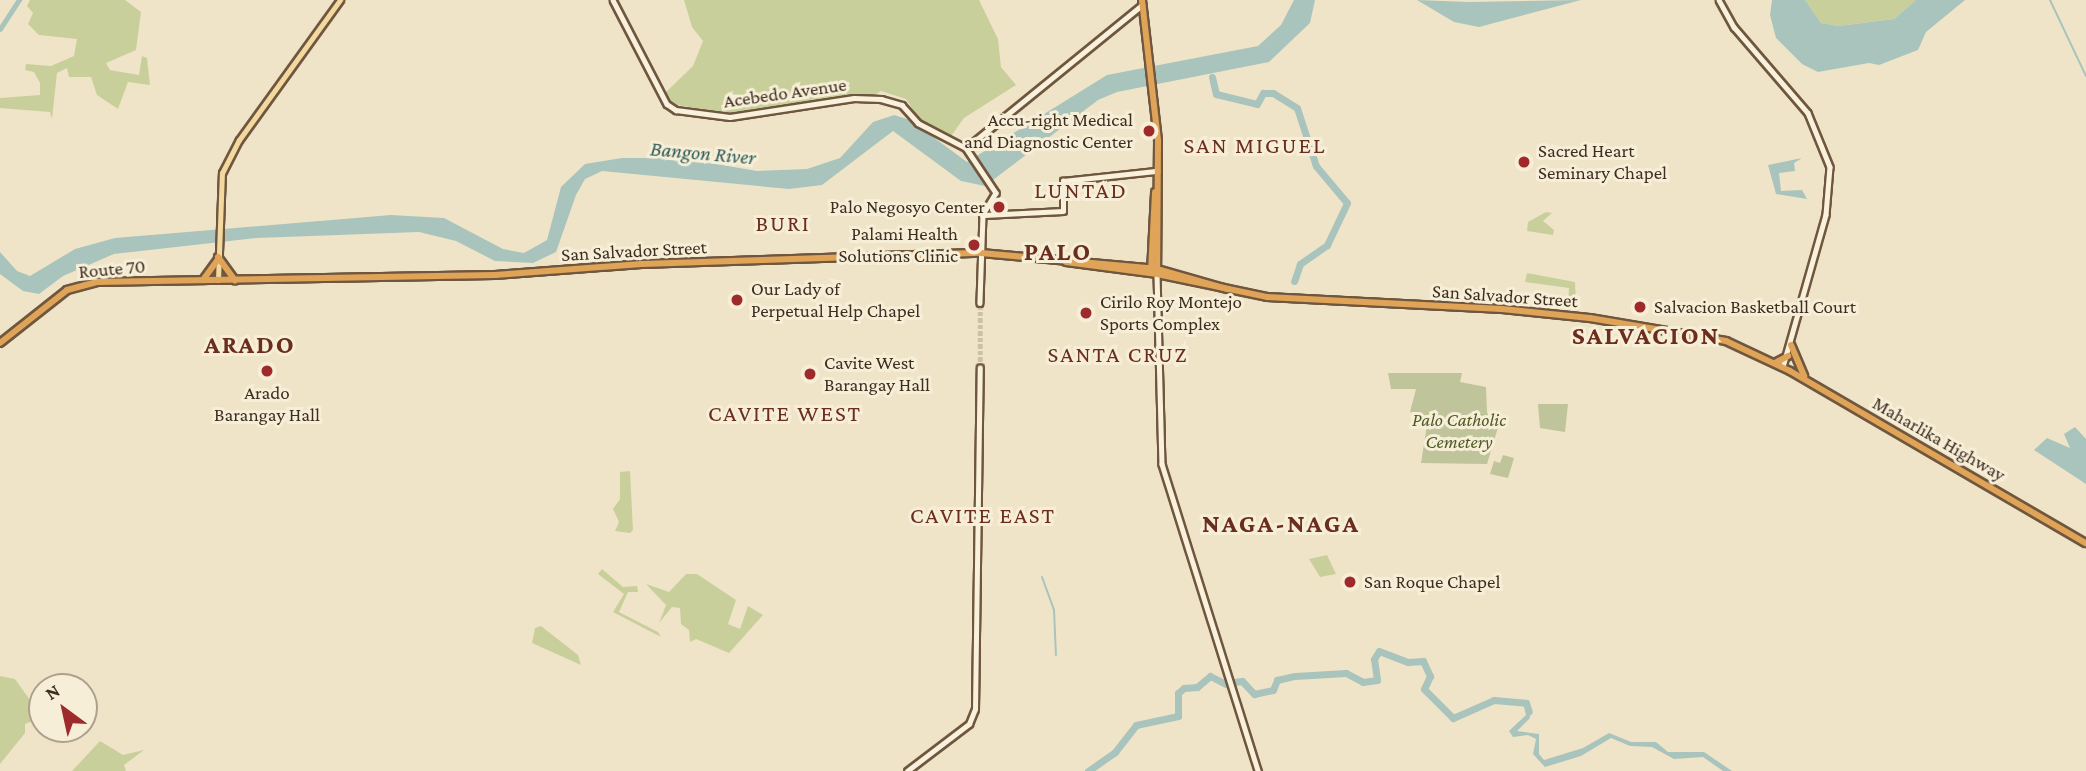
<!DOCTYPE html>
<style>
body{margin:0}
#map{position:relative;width:2086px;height:771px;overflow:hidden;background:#f0e4c8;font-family:"Crimson Pro",serif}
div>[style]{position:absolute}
.green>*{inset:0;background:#c9cf9b}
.cemetery>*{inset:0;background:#bfc49a}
.water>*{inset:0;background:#a9c4bc}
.stream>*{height:2px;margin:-1px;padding:0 1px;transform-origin:1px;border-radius:1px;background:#a9c4bc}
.canal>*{height:4.5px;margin:-2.25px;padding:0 2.25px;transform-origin:2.25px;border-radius:2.25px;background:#a9c4bc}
.river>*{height:7px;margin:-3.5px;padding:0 3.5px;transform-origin:3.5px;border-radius:3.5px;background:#a9c4bc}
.secondary-tunnel>*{height:4.5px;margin-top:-2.25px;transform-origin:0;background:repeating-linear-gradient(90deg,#ccc0a6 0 4.5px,transparent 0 6.5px)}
.roads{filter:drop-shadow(2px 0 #6f573f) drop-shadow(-2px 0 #6f573f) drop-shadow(0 2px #6f573f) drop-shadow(0 -2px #6f573f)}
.secondary>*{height:4.5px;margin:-2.25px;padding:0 2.25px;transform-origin:2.25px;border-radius:2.25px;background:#faf1dc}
.primary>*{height:5px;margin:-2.5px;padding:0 2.5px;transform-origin:2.5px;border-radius:2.5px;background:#f3d9a0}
.highway>*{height:6px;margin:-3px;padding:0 3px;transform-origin:3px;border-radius:3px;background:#e0a458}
.dots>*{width:19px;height:19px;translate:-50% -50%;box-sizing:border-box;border:4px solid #f7eed8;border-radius:50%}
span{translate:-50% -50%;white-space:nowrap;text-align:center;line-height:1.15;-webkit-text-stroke:6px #f7eed8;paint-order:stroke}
.street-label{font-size:19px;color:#3d2e20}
.poi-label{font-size:19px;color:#3d2e20}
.right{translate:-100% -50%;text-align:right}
.left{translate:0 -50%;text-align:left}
.park-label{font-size:19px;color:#4d5a26;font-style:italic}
.water-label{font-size:21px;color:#2f5d5a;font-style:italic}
.quarter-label{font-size:23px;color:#6b2e1e;letter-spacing:2px}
.district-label{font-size:26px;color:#6b2e1e;font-weight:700;letter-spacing:2px}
.north{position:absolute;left:28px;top:673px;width:70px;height:70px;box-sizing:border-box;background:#f7eed8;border:2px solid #ada18e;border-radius:50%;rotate:327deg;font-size:19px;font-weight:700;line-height:28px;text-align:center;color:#3d2e20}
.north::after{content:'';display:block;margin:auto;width:24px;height:32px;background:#9e2a2b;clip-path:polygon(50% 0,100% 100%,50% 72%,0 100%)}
</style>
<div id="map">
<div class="green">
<i style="clip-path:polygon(30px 0,125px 0,141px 12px,136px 50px,106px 63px,110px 70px,139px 75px,142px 56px,147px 58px,150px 85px,128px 82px,118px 109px,97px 95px,91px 77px,69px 77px,67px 68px,57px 73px,52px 119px,50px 112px,0 108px,0 98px,40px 95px,40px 83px,34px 72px,25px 70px,26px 64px,51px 66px,74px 56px,77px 39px,39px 35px,28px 24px,33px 13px,27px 6px)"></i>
<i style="clip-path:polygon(684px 0,979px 0,998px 39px,1001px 67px,1016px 85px,964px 118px,951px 136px,919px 119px,906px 99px,881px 91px,873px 96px,855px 94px,729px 114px,678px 105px,670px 101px,666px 92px,693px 66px,703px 41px,692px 27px)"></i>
<i style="clip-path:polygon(1805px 0,1916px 0,1894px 19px,1839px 26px,1821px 23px)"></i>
<i style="clip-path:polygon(1546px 212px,1552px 213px,1543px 221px,1554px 230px,1553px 235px,1527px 231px,1528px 222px)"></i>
<i style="clip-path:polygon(1527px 273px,1575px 282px,1576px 303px,1568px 305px,1569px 288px,1525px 282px)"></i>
<i style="clip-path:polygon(630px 471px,633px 530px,630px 533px,615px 531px,619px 522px,613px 509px,620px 499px,620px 472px)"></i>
<i style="clip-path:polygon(1327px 555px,1336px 574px,1320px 577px,1309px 559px)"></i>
<i style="clip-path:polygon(602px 569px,623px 587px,637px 586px,638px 592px,628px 592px,619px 612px,658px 632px,661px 637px,613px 612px,624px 594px,598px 574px)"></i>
<i style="clip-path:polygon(686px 574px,697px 574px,736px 600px,728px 624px,740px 629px,748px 606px,763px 615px,729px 653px,696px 639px,690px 642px,689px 630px,681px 624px,680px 608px,672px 607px,659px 623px,666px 605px,646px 584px,669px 592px)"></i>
<i style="clip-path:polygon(541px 626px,578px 655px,581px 665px,532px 643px,535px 628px)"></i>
<i style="clip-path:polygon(0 676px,15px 679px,35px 707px,42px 709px,37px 719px,25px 724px,25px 733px,0 764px)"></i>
<i style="clip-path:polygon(100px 741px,123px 755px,144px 750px,124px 765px,126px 771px,72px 771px)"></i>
</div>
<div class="cemetery">
<i style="clip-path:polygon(1388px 373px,1462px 373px,1460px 382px,1486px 387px,1487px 413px,1499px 424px,1487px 464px,1421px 463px,1428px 419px,1410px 412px,1416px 389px,1391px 389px)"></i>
<i style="clip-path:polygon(1538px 404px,1568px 404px,1565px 432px,1540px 428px)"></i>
<i style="clip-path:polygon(1503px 455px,1514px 458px,1508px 478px,1490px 474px,1494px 461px,1500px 463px)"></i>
</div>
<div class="water">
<i style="clip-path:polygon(1294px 0,1315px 0,1310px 23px,1269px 62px,1117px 92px,1098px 100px,985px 186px,961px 181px,893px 131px,822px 185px,789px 189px,602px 171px,585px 179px,576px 195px,556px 252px,533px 263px,495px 261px,456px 241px,419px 232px,257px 238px,114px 254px,63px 276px,39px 294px,23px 291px,0 274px,0 252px,17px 271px,30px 276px,75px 249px,115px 238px,391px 215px,444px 218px,503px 249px,524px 253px,547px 240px,561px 187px,585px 164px,622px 158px,681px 158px,757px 171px,807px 169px,840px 158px,873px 122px,894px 115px,910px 120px,967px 162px,1107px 75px,1258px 46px,1281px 25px)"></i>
<i style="clip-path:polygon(1417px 0,1469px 2px,1581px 0,1479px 27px,1454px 22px)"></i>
<i style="clip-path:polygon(1772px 0,1805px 0,1821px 23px,1839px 26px,1894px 19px,1916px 0,1965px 0,1926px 32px,1918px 50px,1879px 65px,1869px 63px,1818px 72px,1802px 64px,1776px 38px,1770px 15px)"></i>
<i style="clip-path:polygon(1802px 158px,1794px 163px,1795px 171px,1779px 173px,1781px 191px,1802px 190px,1807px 199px,1776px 194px,1768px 165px)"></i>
<i style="clip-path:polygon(2075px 427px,2086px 439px,2086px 484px,2034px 450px,2047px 438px,2070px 448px,2064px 434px)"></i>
<i style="clip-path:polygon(1528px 701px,1530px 718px,1517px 731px,1539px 734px,1539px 754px,1544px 760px,1583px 748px,1609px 733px,1631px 742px,1656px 742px,1668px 752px,1704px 752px,1732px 771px,1723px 771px,1703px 757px,1674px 759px,1652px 747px,1630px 746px,1611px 738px,1581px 756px,1545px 767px,1533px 754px,1536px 739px,1528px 735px,1513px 737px,1509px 731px,1526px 715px,1524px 705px)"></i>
</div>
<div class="stream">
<i style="left:2050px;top:0;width:84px;rotate:64.7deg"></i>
<i style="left:1042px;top:577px;width:35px;rotate:70deg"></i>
<i style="left:1054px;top:610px;width:45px;rotate:87.5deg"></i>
</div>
<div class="canal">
<i style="left:0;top:29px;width:35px;rotate:-57deg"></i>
</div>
<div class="river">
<i style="left:1212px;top:77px;width:17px;rotate:77deg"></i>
<i style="left:1216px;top:94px;width:42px;rotate:13.7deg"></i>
<i style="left:1257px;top:104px;width:13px;rotate:-61deg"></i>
<i style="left:1263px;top:93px;width:10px"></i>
<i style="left:1273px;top:93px;width:28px;rotate:32deg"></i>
<i style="left:1297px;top:108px;width:61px;rotate:71.9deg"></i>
<i style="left:1316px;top:166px;width:48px;rotate:50deg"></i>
<i style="left:1347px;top:203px;width:47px;rotate:115.5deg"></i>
<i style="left:1327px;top:245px;width:33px;rotate:145deg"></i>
<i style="left:1300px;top:264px;width:18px;rotate:109deg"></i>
<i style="left:1233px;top:682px;width:9px;rotate:-6deg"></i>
<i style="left:1242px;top:681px;width:18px;rotate:47deg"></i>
<i style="left:1254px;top:694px;width:19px;rotate:-12deg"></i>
<i style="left:1273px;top:690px;width:11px;rotate:-68deg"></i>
<i style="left:1277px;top:680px;width:18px;rotate:-13deg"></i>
<i style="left:1295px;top:676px;width:51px;rotate:-3.4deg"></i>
<i style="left:1346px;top:673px;width:19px;rotate:28deg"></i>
<i style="left:1363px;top:682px;width:14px;rotate:-8deg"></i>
<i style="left:1377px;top:680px;width:21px;rotate:-98deg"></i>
<i style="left:1374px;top:659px;width:9px;rotate:-58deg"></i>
<i style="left:1379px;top:651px;width:31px;rotate:21deg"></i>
<i style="left:1408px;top:662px;width:15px;rotate:-4deg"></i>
<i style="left:1423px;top:661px;width:17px;rotate:65deg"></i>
<i style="left:1430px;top:676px;width:14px;rotate:115deg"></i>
<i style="left:1424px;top:689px;width:41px;rotate:45deg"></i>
<i style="left:1453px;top:718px;width:45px;rotate:-23.7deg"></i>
<i style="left:1494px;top:700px;width:32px;rotate:5deg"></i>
<i style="left:1526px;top:703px;width:9px;rotate:72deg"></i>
<i style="left:1088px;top:771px;width:33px;rotate:-35deg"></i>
<i style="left:1115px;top:752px;width:34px;rotate:-52deg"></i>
<i style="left:1136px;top:725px;width:43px;rotate:-12.1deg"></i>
<i style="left:1178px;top:716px;width:23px;rotate:-90deg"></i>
<i style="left:1178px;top:693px;width:8px;rotate:-40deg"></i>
<i style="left:1184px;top:688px;width:13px;rotate:-4deg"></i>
<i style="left:1197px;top:687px;width:17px;rotate:-40deg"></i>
<i style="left:1210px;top:676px;width:18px;rotate:27deg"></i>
</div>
<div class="secondary-tunnel">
<i style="left:980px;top:368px;width:65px;rotate:-90deg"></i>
</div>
<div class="roads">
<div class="secondary">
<i style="left:613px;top:0;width:117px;rotate:62.6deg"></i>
<i style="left:667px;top:104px;width:11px;rotate:34deg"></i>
<i style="left:676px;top:110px;width:54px;rotate:7.4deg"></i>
<i style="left:730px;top:117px;width:125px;rotate:-8.7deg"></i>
<i style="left:854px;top:98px;width:27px;rotate:2deg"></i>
<i style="left:881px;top:99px;width:22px;rotate:16deg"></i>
<i style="left:902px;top:105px;width:24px;rotate:48deg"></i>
<i style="left:918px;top:123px;width:54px;rotate:27.5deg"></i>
<i style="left:966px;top:148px;width:54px;rotate:56.3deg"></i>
<i style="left:996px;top:193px;width:26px;rotate:121deg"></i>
<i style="left:983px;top:215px;width:88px;rotate:92deg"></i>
<i style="left:1719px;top:0;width:31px;rotate:61deg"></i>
<i style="left:1734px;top:27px;width:113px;rotate:49.3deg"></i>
<i style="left:1808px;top:113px;width:58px;rotate:67.8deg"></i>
<i style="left:1830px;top:167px;width:48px;rotate:94.8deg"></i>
<i style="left:1826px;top:215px;width:158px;rotate:105.8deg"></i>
<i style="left:966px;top:148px;width:227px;rotate:-39.1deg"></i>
<i style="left:984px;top:215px;width:79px;rotate:-2.9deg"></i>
<i style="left:1063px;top:211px;width:30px;rotate:-90deg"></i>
<i style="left:1063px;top:181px;width:95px;rotate:-6.1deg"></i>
<i style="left:1157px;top:274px;width:190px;rotate:88.5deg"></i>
<i style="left:1162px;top:464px;width:322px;rotate:72.6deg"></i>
<i style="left:907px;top:771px;width:78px;rotate:-37.2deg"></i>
<i style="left:969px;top:724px;width:16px;rotate:-68deg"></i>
<i style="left:975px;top:709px;width:341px;rotate:-89.2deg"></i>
</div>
<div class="primary">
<i style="left:218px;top:280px;width:107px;rotate:-87.9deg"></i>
<i style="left:222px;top:173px;width:37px;rotate:-63deg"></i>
<i style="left:239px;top:140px;width:173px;rotate:-54.2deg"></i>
</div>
<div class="highway">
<i style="left:1142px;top:0;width:142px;rotate:83.5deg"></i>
<i style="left:1158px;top:141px;width:131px;rotate:90.4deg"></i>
<i style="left:218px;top:257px;width:29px;rotate:54deg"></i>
<i style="left:1066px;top:262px;width:92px;rotate:7.5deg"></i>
<i style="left:1157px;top:274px;width:112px;rotate:11.8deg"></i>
<i style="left:1267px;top:297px;width:235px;rotate:2.9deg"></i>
<i style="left:1502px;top:309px;width:88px;rotate:5.8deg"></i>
<i style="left:1590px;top:318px;width:138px;rotate:9.6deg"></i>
<i style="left:1726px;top:341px;width:71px;rotate:25.1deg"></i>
<i style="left:1790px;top:371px;width:342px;rotate:30.2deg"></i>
<i style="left:1151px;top:272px;width:80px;rotate:-87.1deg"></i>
<i style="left:203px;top:280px;width:26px;rotate:-54deg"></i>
<i style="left:0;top:343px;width:85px;rotate:-38.3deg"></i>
<i style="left:67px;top:290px;width:30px;rotate:-15deg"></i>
<i style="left:96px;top:282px;width:399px;rotate:-1deg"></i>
<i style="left:495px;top:275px;width:147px;rotate:-4.3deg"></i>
<i style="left:642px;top:264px;width:339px;rotate:-1.9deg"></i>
<i style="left:981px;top:253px;width:177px;rotate:5.2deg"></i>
<i style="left:1157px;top:269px;width:73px;rotate:15.9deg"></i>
<i style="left:1791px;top:345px;width:34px;rotate:67deg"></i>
<i style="left:1775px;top:363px;width:15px;rotate:-28deg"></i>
</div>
</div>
<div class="dots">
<i style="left:1149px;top:131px;background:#9e2a2b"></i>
<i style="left:1524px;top:162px;background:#9e2a2b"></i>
<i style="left:999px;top:207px;background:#9e2a2b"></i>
<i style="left:974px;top:245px;background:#9e2a2b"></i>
<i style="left:737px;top:300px;background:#9e2a2b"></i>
<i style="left:1640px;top:307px;background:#9e2a2b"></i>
<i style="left:1086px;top:313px;background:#9e2a2b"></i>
<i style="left:267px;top:371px;background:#9e2a2b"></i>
<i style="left:810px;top:374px;background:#9e2a2b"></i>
<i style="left:1350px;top:582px;background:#9e2a2b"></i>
</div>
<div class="street-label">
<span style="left:785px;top:93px;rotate:-8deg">Acebedo Avenue</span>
<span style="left:634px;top:251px;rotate:-3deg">San Salvador Street</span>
<span style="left:112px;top:269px;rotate:-5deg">Route 70</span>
<span style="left:1505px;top:296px;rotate:4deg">San Salvador Street</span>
<span style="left:1939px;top:439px;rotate:30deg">Maharlika Highway</span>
</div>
<div class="poi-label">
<span class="right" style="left:1133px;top:131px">Accu-right Medical<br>and Diagnostic Center</span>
<span class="left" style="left:1538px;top:162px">Sacred Heart<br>Seminary Chapel</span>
<span class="right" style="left:985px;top:207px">Palo Negosyo Center</span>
<span class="right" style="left:958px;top:245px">Palami Health<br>Solutions Clinic</span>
<span class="left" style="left:751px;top:300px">Our Lady of<br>Perpetual Help Chapel</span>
<span class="left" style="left:1100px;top:313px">Cirilo Roy Montejo<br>Sports Complex</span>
<span class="left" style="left:1654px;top:307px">Salvacion Basketball Court</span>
<span class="left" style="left:824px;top:374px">Cavite West<br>Barangay Hall</span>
<span style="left:267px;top:404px">Arado<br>Barangay Hall</span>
<span class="left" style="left:1364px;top:582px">San Roque Chapel</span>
</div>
<div class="park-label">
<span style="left:1459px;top:431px">Palo Catholic<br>Cemetery</span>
</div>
<div class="water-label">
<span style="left:703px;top:153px;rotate:5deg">Bangon River</span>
</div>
<div class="quarter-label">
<span style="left:1255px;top:145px">SAN MIGUEL</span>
<span style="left:1081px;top:190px">LUNTAD</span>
<span style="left:783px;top:223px">BURI</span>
<span style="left:1118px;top:354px">SANTA CRUZ</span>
<span style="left:785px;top:413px">CAVITE WEST</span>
<span style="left:983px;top:515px">CAVITE EAST</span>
</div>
<div class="district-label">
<span style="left:1058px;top:252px">PALO</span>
<span style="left:1646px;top:336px">SALVACION</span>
<span style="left:250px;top:345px">ARADO</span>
<span style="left:1281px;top:524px">NAGA-NAGA</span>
</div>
<div class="north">N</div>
</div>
